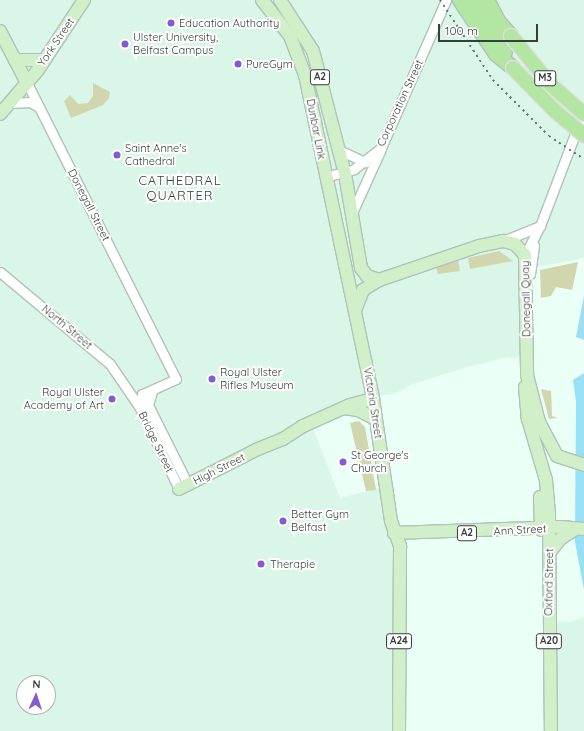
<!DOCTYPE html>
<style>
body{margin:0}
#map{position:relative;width:584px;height:731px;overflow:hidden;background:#eafff5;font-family:Quicksand,sans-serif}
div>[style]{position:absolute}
.built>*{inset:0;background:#d9f6e8}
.green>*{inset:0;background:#d2d6af}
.water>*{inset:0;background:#98e0f5}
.roads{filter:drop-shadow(1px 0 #afc3b9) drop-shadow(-1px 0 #afc3b9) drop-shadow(0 1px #afc3b9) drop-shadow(0 -1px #afc3b9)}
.tertiary>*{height:9px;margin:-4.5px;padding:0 4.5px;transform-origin:4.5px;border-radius:4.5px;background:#fff}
.primary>*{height:12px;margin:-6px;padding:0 6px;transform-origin:6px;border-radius:6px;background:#d1efc8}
.motorway>*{height:14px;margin:-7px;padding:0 7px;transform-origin:7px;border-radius:7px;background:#b3e5a3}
.rail>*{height:2px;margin-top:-1px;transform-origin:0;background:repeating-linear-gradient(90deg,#69756f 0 2px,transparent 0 6px)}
.bridges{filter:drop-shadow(1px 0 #dfe0e0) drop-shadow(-1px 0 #dfe0e0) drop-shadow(0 1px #dfe0e0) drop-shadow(0 -1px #dfe0e0)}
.motorway-bridge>*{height:14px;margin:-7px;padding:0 7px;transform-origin:7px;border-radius:7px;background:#b3e5a3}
.dots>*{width:11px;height:11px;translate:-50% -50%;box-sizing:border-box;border:2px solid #fff;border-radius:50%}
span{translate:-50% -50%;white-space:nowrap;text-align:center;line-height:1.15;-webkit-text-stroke:4px #fff;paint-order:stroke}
.shield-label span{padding:1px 3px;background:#fff;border:1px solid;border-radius:3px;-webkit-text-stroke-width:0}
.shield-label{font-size:10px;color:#373f3b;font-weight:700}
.poi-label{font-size:11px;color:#373f3b}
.left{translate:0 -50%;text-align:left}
.right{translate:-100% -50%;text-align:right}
.street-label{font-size:11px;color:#373f3b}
.quarter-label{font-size:13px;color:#373f3b;letter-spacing:1px}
.north{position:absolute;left:16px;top:675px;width:40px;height:40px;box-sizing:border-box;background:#fff;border:1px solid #afb2b1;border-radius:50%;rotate:3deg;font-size:11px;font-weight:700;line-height:16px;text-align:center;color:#373f3b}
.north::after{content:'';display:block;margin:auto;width:14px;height:18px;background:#865ad3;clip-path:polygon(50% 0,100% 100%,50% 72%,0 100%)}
.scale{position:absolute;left:438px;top:24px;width:100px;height:18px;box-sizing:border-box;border:2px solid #373f3b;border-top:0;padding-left:5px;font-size:12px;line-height:14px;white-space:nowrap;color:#373f3b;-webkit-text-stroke:3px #fff;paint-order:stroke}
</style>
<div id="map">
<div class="built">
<i style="clip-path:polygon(evenodd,0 0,584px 0,584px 258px,527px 269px,527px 342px,517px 358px,508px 357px,464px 368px,413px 384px,394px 394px,367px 397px,310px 420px,340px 498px,383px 487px,394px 533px,397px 731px,0 731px,0 119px,33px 70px,0 109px,0 0,24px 683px,48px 683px,48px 707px,24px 707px,24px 683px)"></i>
<i style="clip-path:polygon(584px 617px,584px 731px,554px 731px,549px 621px,570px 622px)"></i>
</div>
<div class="green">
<i style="clip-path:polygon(93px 83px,110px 92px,109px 98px,103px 105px,71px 118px,64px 101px,70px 95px,78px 104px,88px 103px,93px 96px)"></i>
<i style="clip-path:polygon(499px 251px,513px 261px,470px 269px,468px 258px)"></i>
<i style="clip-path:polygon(458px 260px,460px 271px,438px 274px,436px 267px)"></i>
<i style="clip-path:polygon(578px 262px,572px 290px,556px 287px,551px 296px,541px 298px,540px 270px)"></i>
<i style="clip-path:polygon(541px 389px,551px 391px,552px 416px,558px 418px,549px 419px)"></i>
<i style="clip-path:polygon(359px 421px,365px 427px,376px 490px,366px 491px,350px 423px)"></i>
</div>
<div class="water">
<i style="clip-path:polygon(584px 296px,584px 340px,576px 337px)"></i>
<i style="clip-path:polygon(584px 373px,584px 590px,575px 542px,576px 401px,573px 380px)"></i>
</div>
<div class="roads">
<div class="tertiary">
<i style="left:27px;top:83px;width:331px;rotate:63.3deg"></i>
<i style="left:176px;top:379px;width:37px;rotate:156deg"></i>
<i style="left:142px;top:394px;width:14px;rotate:98deg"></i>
<i style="left:140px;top:408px;width:90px;rotate:64.3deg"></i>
<i style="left:11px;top:103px;width:19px;rotate:-3deg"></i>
<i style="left:30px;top:102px;width:10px;rotate:29deg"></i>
<i style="left:339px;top:150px;width:29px;rotate:25deg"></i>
<i style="left:325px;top:177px;width:30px;rotate:-15deg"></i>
<i style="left:354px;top:169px;width:34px;rotate:-38deg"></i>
<i style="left:381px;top:148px;width:162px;rotate:-66.3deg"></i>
<i style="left:352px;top:213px;width:70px;rotate:-65.6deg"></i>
<i style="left:503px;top:241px;width:40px;rotate:-22deg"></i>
<i style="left:525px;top:255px;width:33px;rotate:-63deg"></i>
<i style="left:540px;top:226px;width:124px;rotate:-69.2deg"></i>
<i style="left:0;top:272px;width:143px;rotate:39.9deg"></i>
<i style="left:110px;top:364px;width:53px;rotate:55.7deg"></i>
<i style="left:530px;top:274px;width:29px;rotate:-82deg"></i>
<i style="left:152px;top:391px;width:15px;rotate:106deg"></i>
<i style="left:148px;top:405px;width:89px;rotate:63.4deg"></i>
</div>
<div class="primary">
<i style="left:262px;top:0;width:46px;rotate:52.1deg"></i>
<i style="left:290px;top:36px;width:42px;rotate:69deg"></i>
<i style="left:305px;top:75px;width:331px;rotate:78.1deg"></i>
<i style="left:373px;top:399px;width:123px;rotate:81.6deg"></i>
<i style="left:391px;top:521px;width:27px;rotate:70deg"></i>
<i style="left:400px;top:546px;width:185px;rotate:90.3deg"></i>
<i style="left:280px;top:0;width:61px;rotate:57.1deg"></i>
<i style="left:313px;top:51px;width:127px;rotate:75.4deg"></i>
<i style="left:345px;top:174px;width:95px;rotate:80.3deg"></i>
<i style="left:361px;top:268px;width:10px;rotate:53deg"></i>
<i style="left:367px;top:276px;width:13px;rotate:18deg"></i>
<i style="left:0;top:31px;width:59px;rotate:62.6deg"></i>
<i style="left:15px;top:60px;width:29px"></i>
<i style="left:0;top:114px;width:58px;rotate:-49.2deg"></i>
<i style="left:38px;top:70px;width:84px;rotate:-56.7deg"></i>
<i style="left:356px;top:308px;width:19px;rotate:-69deg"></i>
<i style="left:363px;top:290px;width:19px;rotate:-32deg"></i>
<i style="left:379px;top:280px;width:106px;rotate:-18.8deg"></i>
<i style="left:479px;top:246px;width:25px;rotate:-12deg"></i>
<i style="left:503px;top:241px;width:12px;rotate:14deg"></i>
<i style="left:515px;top:244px;width:15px;rotate:48deg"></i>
<i style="left:525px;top:255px;width:120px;rotate:89deg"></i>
<i style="left:527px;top:375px;width:49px;rotate:75.7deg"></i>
<i style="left:539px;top:422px;width:38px;rotate:62deg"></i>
<i style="left:557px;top:456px;width:28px;rotate:18deg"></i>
<i style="left:525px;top:387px;width:32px;rotate:85deg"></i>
<i style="left:528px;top:419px;width:64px;rotate:73.6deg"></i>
<i style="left:546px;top:480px;width:33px;rotate:85deg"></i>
<i style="left:549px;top:513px;width:218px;rotate:89.5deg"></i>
<i style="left:344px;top:408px;width:14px;rotate:8deg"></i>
<i style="left:358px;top:410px;width:20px;rotate:27deg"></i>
<i style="left:179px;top:489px;width:89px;rotate:-26.9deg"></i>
<i style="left:258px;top:449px;width:27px;rotate:-22deg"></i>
<i style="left:283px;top:439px;width:24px;rotate:-33deg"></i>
<i style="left:303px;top:426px;width:51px;rotate:-24.1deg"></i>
<i style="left:350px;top:405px;width:24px;rotate:-15deg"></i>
<i style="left:540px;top:497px;width:33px;rotate:88deg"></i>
<i style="left:394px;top:533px;width:167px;rotate:-2.1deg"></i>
<i style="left:561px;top:527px;width:23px;rotate:5deg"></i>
<i style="left:550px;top:552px;width:16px;rotate:-52deg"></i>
<i style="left:560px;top:539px;width:17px;rotate:-33deg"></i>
</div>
<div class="motorway">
<i style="left:460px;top:0;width:65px;rotate:56.3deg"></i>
<i style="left:496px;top:54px;width:22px;rotate:39deg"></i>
<i style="left:476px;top:0;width:60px;rotate:61.3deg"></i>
<i style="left:487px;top:0;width:24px;rotate:62deg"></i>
<i style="left:498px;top:21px;width:20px;rotate:49deg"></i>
</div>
</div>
<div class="rail">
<i style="left:440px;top:0;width:96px;rotate:56.5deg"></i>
<i style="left:493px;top:80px;width:79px;rotate:45deg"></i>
<i style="left:549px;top:136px;width:42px;rotate:33.3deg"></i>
</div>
<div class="bridges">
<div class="motorway-bridge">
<i style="left:511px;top:36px;width:63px;rotate:50.8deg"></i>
<i style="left:551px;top:85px;width:44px;rotate:41.3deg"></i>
<i style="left:513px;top:68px;width:60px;rotate:45.7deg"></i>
<i style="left:555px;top:111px;width:38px;rotate:40deg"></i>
</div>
</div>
<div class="dots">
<i style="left:171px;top:23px;background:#865ad3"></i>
<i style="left:125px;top:44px;background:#865ad3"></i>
<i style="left:238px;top:64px;background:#865ad3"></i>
<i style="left:117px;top:155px;background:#865ad3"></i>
<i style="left:212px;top:379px;background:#865ad3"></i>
<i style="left:112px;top:399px;background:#865ad3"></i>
<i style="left:343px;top:462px;background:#865ad3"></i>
<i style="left:283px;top:521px;background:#865ad3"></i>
<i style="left:261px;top:564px;background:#865ad3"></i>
</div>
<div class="shield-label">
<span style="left:320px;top:77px">A2</span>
<span style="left:545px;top:78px">M3</span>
<span style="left:467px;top:533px">A2</span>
<span style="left:399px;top:641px">A24</span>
<span style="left:549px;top:641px">A20</span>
</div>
<div class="poi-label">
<span class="left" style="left:179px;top:23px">Education Authority</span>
<span class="left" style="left:133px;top:44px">Ulster University,<br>Belfast Campus</span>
<span class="left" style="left:246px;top:64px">PureGym</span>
<span class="left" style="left:125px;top:155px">Saint Anne's<br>Cathedral</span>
<span class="left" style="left:220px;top:379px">Royal Ulster<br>Rifles Museum</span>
<span class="right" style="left:104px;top:399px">Royal Ulster<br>Academy of Art</span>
<span class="left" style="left:351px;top:462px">St George's<br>Church</span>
<span class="left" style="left:291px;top:521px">Better Gym<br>Belfast</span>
<span class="left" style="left:270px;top:564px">Therapie</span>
</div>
<div class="street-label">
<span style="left:56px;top:42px;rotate:-56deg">York Street</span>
<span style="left:400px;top:103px;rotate:-65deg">Corporation Street</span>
<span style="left:316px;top:129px;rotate:79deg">Dunbar Link</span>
<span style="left:89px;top:205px;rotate:63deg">Donegall Street</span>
<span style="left:526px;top:299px;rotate:-91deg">Donegall Quay</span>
<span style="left:67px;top:327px;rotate:40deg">North Street</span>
<span style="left:373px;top:403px;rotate:81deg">Victoria Street</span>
<span style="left:156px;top:442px;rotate:64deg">Bridge Street</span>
<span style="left:219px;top:469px;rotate:-27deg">High Street</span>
<span style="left:520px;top:530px;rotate:-3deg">Ann Street</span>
<span style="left:549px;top:582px;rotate:-89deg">Oxford Street</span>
</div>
<div class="quarter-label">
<span style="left:180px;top:188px">CATHEDRAL<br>QUARTER</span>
</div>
<div class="north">N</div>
<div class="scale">100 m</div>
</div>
